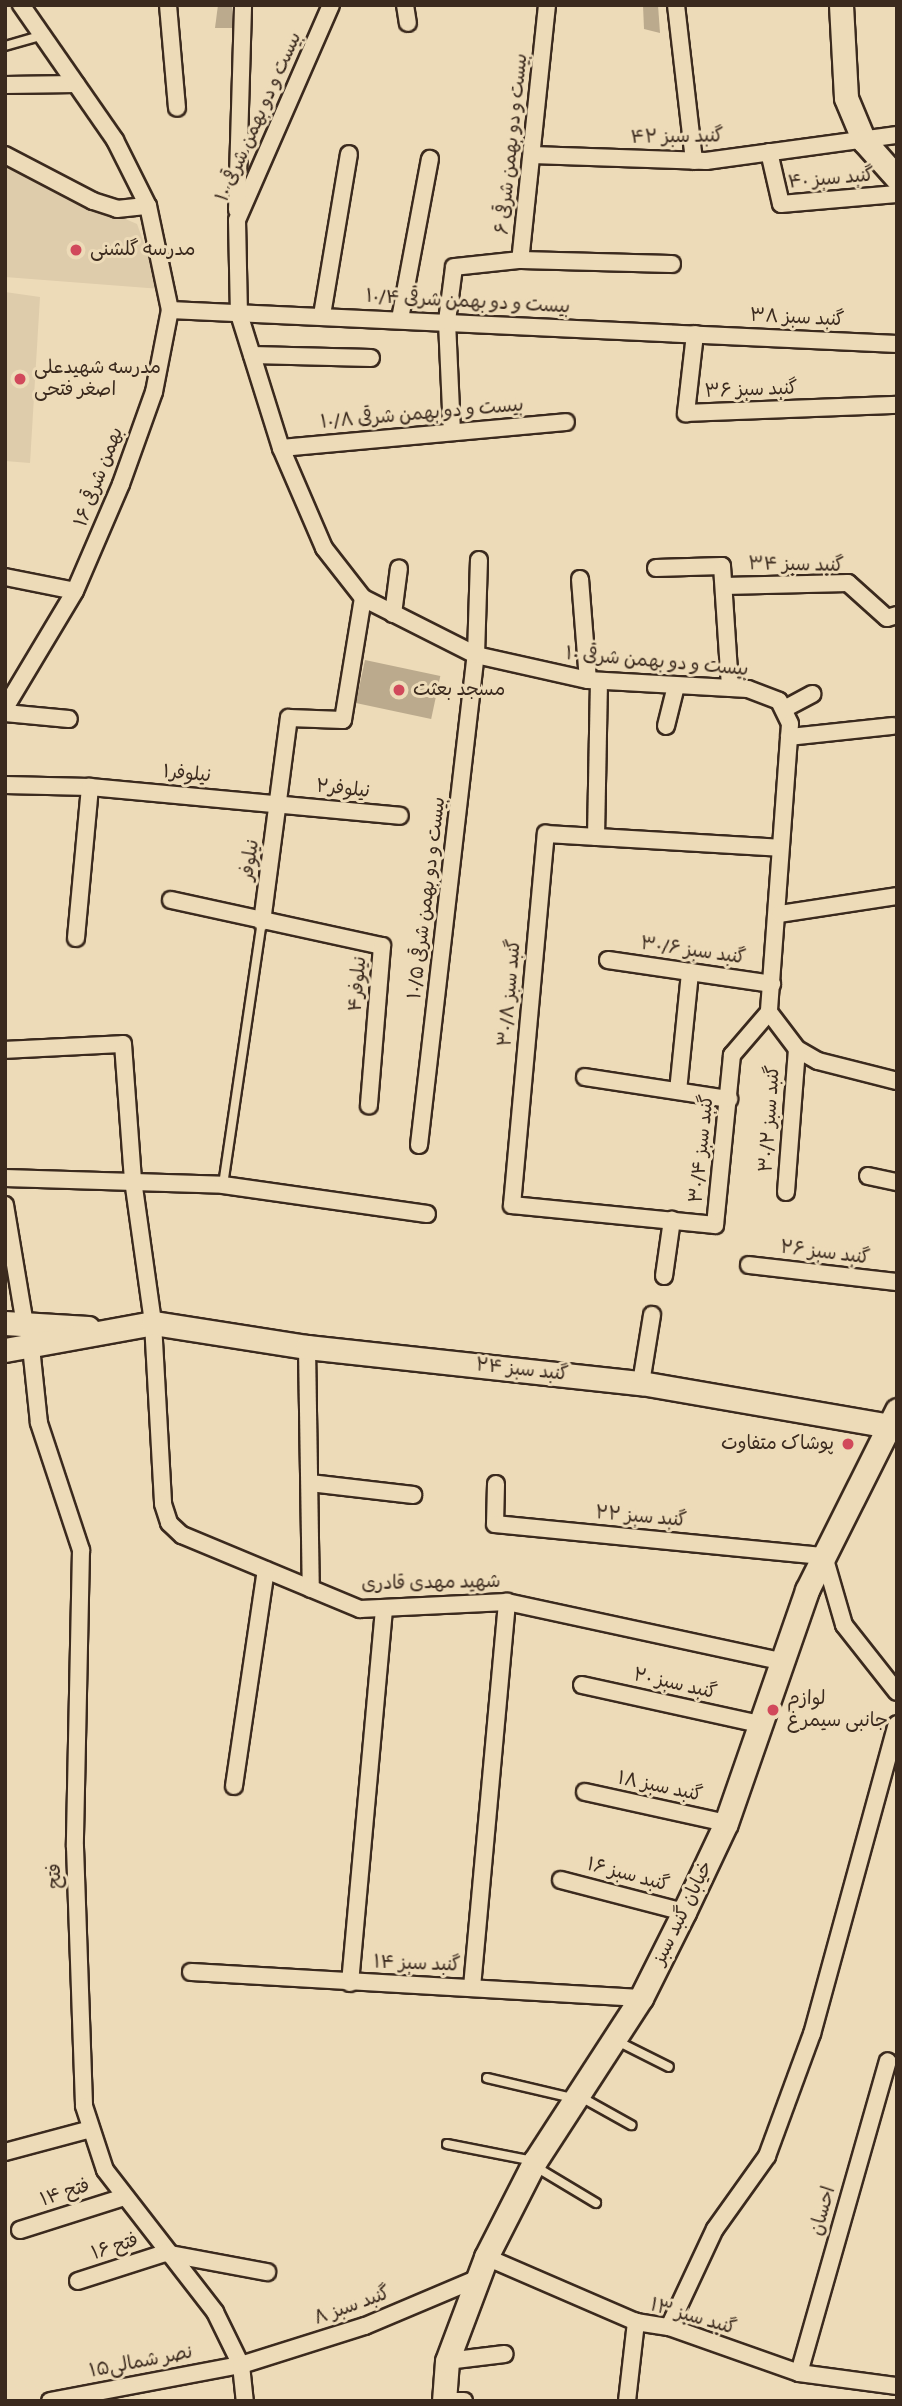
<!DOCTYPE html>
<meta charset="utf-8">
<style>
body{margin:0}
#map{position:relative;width:902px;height:2406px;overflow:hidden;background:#eddbb8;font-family:Pangolin,"Playpen Sans Arabic",sans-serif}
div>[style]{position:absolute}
.built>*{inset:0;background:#deccab}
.building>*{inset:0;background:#bbaa8d;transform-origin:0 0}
.roads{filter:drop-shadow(2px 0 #3b2a1e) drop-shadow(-2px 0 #3b2a1e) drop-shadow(0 2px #3b2a1e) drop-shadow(0 -2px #3b2a1e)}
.lane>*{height:8px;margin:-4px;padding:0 4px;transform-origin:4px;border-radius:4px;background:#eddbb8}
.street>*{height:16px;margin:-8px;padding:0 8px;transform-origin:8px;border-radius:8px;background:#eddbb8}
.secondary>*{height:23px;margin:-11.5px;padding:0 11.5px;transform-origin:11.5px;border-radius:11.5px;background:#eddbb8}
.dots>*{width:19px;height:19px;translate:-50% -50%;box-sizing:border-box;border:4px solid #eddbb8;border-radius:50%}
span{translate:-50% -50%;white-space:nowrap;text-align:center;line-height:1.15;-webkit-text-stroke:6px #eddbb8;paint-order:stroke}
.street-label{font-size:19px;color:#3b2a1e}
.poi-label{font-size:19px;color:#3b2a1e}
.left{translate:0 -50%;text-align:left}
.right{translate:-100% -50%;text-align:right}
.frame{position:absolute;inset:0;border:7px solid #3b2a1e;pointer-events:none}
</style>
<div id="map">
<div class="built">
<i style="clip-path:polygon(5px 167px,137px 224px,161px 289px,5px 277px)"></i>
<i style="clip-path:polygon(5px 292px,40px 297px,30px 463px,5px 461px)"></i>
</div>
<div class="building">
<i style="clip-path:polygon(218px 5px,232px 5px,232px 28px,215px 28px)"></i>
<i style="clip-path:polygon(643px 5px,658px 5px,660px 33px,644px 29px)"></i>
<i style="left:365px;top:660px;width:77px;height:44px;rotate:12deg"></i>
</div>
<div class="roads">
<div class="lane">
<i style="left:5px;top:46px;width:35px;rotate:-16deg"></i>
<i style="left:223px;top:1185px;width:266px;rotate:-81.6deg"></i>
<i style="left:615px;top:2040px;width:60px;rotate:26.6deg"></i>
<i style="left:487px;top:2078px;width:87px;rotate:13.2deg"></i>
<i style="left:579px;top:2096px;width:60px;rotate:29.1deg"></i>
<i style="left:447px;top:2144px;width:89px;rotate:11.1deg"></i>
<i style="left:536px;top:2167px;width:70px;rotate:31deg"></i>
</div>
<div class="street">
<i style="left:168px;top:5px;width:103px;rotate:85deg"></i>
<i style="left:331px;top:5px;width:235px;rotate:113.6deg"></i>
<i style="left:237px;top:220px;width:94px;rotate:88.8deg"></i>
<i style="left:239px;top:314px;width:140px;rotate:72.6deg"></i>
<i style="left:281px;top:448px;width:109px;rotate:66.7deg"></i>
<i style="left:324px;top:548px;width:63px;rotate:52deg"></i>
<i style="left:363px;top:598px;width:127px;rotate:26.8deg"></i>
<i style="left:476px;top:655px;width:115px;rotate:12.6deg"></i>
<i style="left:588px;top:680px;width:160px;rotate:3.2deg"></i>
<i style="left:748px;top:689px;width:33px;rotate:21deg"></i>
<i style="left:779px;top:701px;width:25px;rotate:64deg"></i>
<i style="left:790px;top:724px;width:289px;rotate:94.2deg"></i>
<i style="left:769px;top:1012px;width:46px;rotate:52.9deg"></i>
<i style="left:797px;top:1049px;width:24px;rotate:30deg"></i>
<i style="left:818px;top:1061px;width:81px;rotate:14.2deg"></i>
<i style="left:405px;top:5px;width:18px;rotate:81deg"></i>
<i style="left:547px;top:5px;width:256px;rotate:96deg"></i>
<i style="left:520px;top:260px;width:152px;rotate:1.5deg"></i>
<i style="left:676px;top:5px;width:157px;rotate:83.4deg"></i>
<i style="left:5px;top:85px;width:71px;rotate:-0.8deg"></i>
<i style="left:769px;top:152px;width:53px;rotate:77deg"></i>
<i style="left:781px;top:204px;width:116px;rotate:-4.9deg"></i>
<i style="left:5px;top:155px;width:99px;rotate:27.6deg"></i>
<i style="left:93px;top:201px;width:25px;rotate:18deg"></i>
<i style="left:117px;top:209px;width:31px;rotate:-6deg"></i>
<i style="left:532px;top:155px;width:174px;rotate:2deg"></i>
<i style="left:706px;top:161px;width:193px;rotate:-7.8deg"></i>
<i style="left:237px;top:210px;width:205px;rotate:-88.3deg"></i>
<i style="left:170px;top:310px;width:728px;rotate:2.68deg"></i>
<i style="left:322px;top:315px;width:163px;rotate:-80.5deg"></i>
<i style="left:400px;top:319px;width:163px;rotate:-79.4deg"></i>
<i style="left:695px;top:334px;width:80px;rotate:96.5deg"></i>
<i style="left:686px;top:413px;width:211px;rotate:-2.2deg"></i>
<i style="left:252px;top:355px;width:119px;rotate:1.4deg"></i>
<i style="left:452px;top:432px;width:111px;rotate:-92.6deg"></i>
<i style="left:447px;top:321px;width:54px;rotate:-82.6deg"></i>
<i style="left:454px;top:267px;width:66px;rotate:-6.1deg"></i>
<i style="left:281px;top:448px;width:286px;rotate:-5.2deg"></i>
<i style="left:656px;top:568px;width:66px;rotate:-1.7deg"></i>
<i style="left:722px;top:566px;width:122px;rotate:86.2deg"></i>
<i style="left:5px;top:577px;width:71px;rotate:11.3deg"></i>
<i style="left:580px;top:579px;width:101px;rotate:85.5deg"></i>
<i style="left:724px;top:586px;width:124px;rotate:-1.4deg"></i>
<i style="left:848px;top:583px;width:52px;rotate:41.9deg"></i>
<i style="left:887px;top:618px;width:10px;rotate:-17deg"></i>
<i style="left:393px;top:614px;width:46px;rotate:-82.6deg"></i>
<i style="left:5px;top:708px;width:136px;rotate:-59.1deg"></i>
<i style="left:75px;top:591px;width:116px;rotate:-66.7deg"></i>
<i style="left:121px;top:484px;width:98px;rotate:-70.3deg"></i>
<i style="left:154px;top:392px;width:84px;rotate:-79deg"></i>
<i style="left:170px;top:310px;width:106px;rotate:-101.9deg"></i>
<i style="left:148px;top:206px;width:74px;rotate:-116.6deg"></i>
<i style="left:115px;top:140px;width:165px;rotate:-124.8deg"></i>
<i style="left:786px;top:708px;width:30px;rotate:-28deg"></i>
<i style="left:5px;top:713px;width:64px;rotate:5.4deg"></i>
<i style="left:666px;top:726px;width:41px;rotate:-76deg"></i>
<i style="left:789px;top:737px;width:104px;rotate:-6.1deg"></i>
<i style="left:5px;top:785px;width:85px;rotate:1.3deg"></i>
<i style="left:90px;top:787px;width:311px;rotate:5.3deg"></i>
<i style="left:596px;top:837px;width:156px;rotate:-88.9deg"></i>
<i style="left:171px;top:900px;width:216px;rotate:12.3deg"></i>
<i style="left:382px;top:946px;width:160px;rotate:94.7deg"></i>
<i style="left:780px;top:914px;width:118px;rotate:-8.7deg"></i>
<i style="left:262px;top:922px;width:206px;rotate:-82.5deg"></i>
<i style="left:289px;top:718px;width:54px;rotate:2.1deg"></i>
<i style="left:343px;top:720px;width:124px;rotate:-80.7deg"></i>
<i style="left:76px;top:938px;width:152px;rotate:-84.7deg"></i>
<i style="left:608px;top:960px;width:166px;rotate:8.3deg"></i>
<i style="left:769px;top:1012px;width:57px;rotate:130.7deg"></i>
<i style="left:732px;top:1055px;width:171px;rotate:95.7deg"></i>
<i style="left:715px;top:1225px;width:204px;rotate:-174.4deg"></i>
<i style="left:512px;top:1205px;width:373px;rotate:-84.8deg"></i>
<i style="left:546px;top:834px;width:234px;rotate:3.4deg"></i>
<i style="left:5px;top:1050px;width:118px;rotate:-2.9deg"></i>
<i style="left:123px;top:1044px;width:136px;rotate:85.8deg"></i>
<i style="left:133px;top:1180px;width:144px;rotate:82deg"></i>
<i style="left:153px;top:1323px;width:181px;rotate:86.8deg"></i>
<i style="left:163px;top:1504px;width:20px;rotate:72deg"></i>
<i style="left:169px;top:1523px;width:18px;rotate:43deg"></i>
<i style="left:182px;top:1535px;width:193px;rotate:22.6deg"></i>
<i style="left:360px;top:1609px;width:147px;rotate:-2.7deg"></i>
<i style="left:507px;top:1602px;width:280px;rotate:12.2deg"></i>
<i style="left:585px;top:1077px;width:146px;rotate:8.7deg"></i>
<i style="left:678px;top:1091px;width:120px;rotate:-84.2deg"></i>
<i style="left:419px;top:1145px;width:493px;rotate:-83.4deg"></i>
<i style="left:476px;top:655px;width:95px;rotate:-88.2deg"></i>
<i style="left:868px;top:1176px;width:30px;rotate:12deg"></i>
<i style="left:5px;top:1178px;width:218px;rotate:1.8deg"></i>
<i style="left:223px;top:1185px;width:206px;rotate:8.1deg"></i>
<i style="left:786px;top:1192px;width:143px;rotate:-85.6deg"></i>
<i style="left:5px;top:1205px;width:121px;rotate:80.5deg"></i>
<i style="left:749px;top:1265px;width:149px;rotate:6.6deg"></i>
<i style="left:664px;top:1276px;width:57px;rotate:-81.9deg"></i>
<i style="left:31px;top:1347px;width:76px;rotate:84deg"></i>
<i style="left:39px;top:1423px;width:134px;rotate:71.7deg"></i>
<i style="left:81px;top:1550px;width:297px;rotate:91.2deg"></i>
<i style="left:75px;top:1847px;width:259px;rotate:88deg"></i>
<i style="left:84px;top:2106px;width:67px;rotate:71.8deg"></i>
<i style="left:105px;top:2170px;width:180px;rotate:52.2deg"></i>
<i style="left:215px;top:2312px;width:59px;rotate:63.9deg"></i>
<i style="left:241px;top:2365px;width:36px;rotate:84deg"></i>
<i style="left:307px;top:1347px;width:242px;rotate:89.1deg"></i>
<i style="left:641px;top:1383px;width:69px;rotate:-80.8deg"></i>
<i style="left:310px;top:1483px;width:104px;rotate:6.6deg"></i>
<i style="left:496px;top:1484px;width:40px;rotate:91.4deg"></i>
<i style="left:495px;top:1524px;width:331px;rotate:5.6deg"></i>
<i style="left:824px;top:1556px;width:72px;rotate:73.8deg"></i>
<i style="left:844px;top:1625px;width:85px;rotate:51.7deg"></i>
<i style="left:582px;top:1685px;width:181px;rotate:12.4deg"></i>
<i style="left:234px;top:1786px;width:218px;rotate:-81.6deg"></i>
<i style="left:585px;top:1792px;width:144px;rotate:12.4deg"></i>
<i style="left:561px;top:1880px;width:127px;rotate:14.6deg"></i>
<i style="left:191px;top:1972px;width:451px;rotate:3.3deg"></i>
<i style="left:350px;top:1983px;width:376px;rotate:-84.8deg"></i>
<i style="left:472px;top:1987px;width:387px;rotate:-84.8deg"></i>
<i style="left:5px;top:2152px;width:89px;rotate:-15deg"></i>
<i style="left:20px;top:2230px;width:109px;rotate:-17.6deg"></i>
<i style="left:486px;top:2257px;width:163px;rotate:23.4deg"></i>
<i style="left:636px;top:2322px;width:33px;rotate:9deg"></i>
<i style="left:669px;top:2327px;width:138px;rotate:19.5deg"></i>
<i style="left:799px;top:2373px;width:99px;rotate:7.6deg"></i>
<i style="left:78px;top:2281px;width:91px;rotate:-17.8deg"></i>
<i style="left:165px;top:2253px;width:104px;rotate:10.6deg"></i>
<i style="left:669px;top:2327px;width:108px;rotate:-64.9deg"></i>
<i style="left:715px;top:2229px;width:90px;rotate:-54.5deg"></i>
<i style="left:767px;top:2156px;width:130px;rotate:-69.8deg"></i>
<i style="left:812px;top:2034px;width:321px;rotate:-74.7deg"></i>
<i style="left:447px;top:2361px;width:58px;rotate:-6.9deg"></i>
<i style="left:799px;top:2373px;width:324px;rotate:-74.1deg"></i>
<i style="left:50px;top:2401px;width:194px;rotate:-10.7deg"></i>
<i style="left:241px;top:2365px;width:130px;rotate:-17.5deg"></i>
<i style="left:365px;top:2326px;width:121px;rotate:-22.9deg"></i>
<i style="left:444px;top:2401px;width:20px"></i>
<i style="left:627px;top:2401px;width:80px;rotate:-83.5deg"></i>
</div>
<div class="secondary">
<i style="left:841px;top:5px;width:93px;rotate:86.9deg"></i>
<i style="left:846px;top:98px;width:47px;rotate:67.3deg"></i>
<i style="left:864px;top:141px;width:50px;rotate:48.3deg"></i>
<i style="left:5px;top:1323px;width:83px;rotate:3.4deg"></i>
<i style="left:5px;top:1350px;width:150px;rotate:-10.3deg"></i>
<i style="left:153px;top:1323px;width:156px;rotate:8.9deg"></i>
<i style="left:307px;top:1347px;width:336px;rotate:6.2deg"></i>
<i style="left:641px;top:1383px;width:252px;rotate:9.8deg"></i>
<i style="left:444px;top:2401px;width:40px;rotate:-85.7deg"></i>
<i style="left:447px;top:2361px;width:111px;rotate:-69.4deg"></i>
<i style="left:486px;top:2257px;width:108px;rotate:-63deg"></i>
<i style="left:535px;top:2161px;width:194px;rotate:-57deg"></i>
<i style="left:641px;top:1998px;width:96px;rotate:-63.4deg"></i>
<i style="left:684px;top:1912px;width:98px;rotate:-64.7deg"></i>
<i style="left:726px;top:1823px;width:247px;rotate:-70.8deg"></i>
<i style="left:807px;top:1590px;width:201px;rotate:-63.4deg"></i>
</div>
</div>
<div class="dots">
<i style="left:76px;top:250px;background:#d1495b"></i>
<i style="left:20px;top:379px;background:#d1495b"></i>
<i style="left:399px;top:690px;background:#d1495b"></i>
<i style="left:848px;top:1444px;background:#d1495b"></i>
<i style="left:773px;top:1710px;background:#d1495b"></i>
</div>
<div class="street-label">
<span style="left:259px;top:117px;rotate:-66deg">بیست و دو بهمن شرقی ۱۰</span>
<span style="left:677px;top:137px;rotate:-1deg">گنبد سبز ۴۲</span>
<span style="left:512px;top:144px;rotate:-84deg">بیست و دو بهمن شرقی ۶</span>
<span style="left:831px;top:179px;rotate:-5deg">گنبد سبز ۴۰</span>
<span style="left:468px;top:302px;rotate:3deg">بیست و دو بهمن شرقی ۱۰/۴</span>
<span style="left:797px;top:318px;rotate:3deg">گنبد سبز ۳۸</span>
<span style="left:751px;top:390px;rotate:-2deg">گنبد سبز ۳۶</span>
<span style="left:422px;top:414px;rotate:-5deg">بیست و دو بهمن شرقی ۱۰/۸</span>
<span style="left:99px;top:477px;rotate:-69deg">بهمن شرقی ۱۶</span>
<span style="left:796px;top:565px;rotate:1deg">گنبد سبز ۳۴</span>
<span style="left:657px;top:662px;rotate:5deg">بیست و دو بهمن شرقی ۱۰</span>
<span style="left:187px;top:774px;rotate:5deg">نیلوفر۱</span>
<span style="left:343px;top:789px;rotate:6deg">نیلوفر۲</span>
<span style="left:250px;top:860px;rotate:-81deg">نیلوفر</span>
<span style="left:427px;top:898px;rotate:-83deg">بیست و دو بهمن شرقی ۱۰/۵</span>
<span style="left:693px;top:951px;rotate:8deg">گنبد سبز ۳۰/۶</span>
<span style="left:358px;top:984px;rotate:-85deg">نیلوفر۴</span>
<span style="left:510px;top:993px;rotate:-85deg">گنبد سبز ۳۰/۸</span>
<span style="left:770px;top:1119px;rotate:-86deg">گنبد سبز ۳۰/۲</span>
<span style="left:702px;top:1149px;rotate:-84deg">گنبد سبز ۳۰/۴</span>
<span style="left:825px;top:1253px;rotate:7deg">گنبد سبز ۲۶</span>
<span style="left:522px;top:1370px;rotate:6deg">گنبد سبز ۲۴</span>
<span style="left:641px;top:1517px;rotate:5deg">گنبد سبز ۲۲</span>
<span style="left:431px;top:1583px;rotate:-1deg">شهید مهدی قادری</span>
<span style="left:675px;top:1684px;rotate:13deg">گنبد سبز ۲۰</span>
<span style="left:660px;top:1787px;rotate:12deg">گنبد سبز ۱۸</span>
<span style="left:628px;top:1875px;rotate:15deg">گنبد سبز ۱۶</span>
<span style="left:55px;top:1876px;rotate:-91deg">فتح</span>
<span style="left:683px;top:1913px;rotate:-64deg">خیابان گنبد سبز</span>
<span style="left:417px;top:1964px;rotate:2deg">گنبد سبز ۱۴</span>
<span style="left:65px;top:2193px;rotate:-18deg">فتح ۱۴</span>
<span style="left:823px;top:2211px;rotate:-74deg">احسان</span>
<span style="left:115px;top:2247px;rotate:-18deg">فتح ۱۶</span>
<span style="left:352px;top:2306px;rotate:-20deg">گنبد سبز ۸</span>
<span style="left:693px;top:2317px;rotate:16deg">گنبد سبز ۱۳</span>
<span style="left:141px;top:2362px;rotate:-11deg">نصر شمالی۱۵</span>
</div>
<div class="poi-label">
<span class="left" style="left:90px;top:250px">مدرسه گلشنی</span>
<span class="left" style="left:34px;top:379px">مدرسه شهیدعلی<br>اصغر فتحی</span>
<span class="left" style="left:413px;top:690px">مسجد بعثت</span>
<span class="right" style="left:834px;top:1444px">پوشاک متفاوت</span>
<span class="left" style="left:787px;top:1710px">لوازم<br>جانبی سیمرغ</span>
</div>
<div class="frame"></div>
</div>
